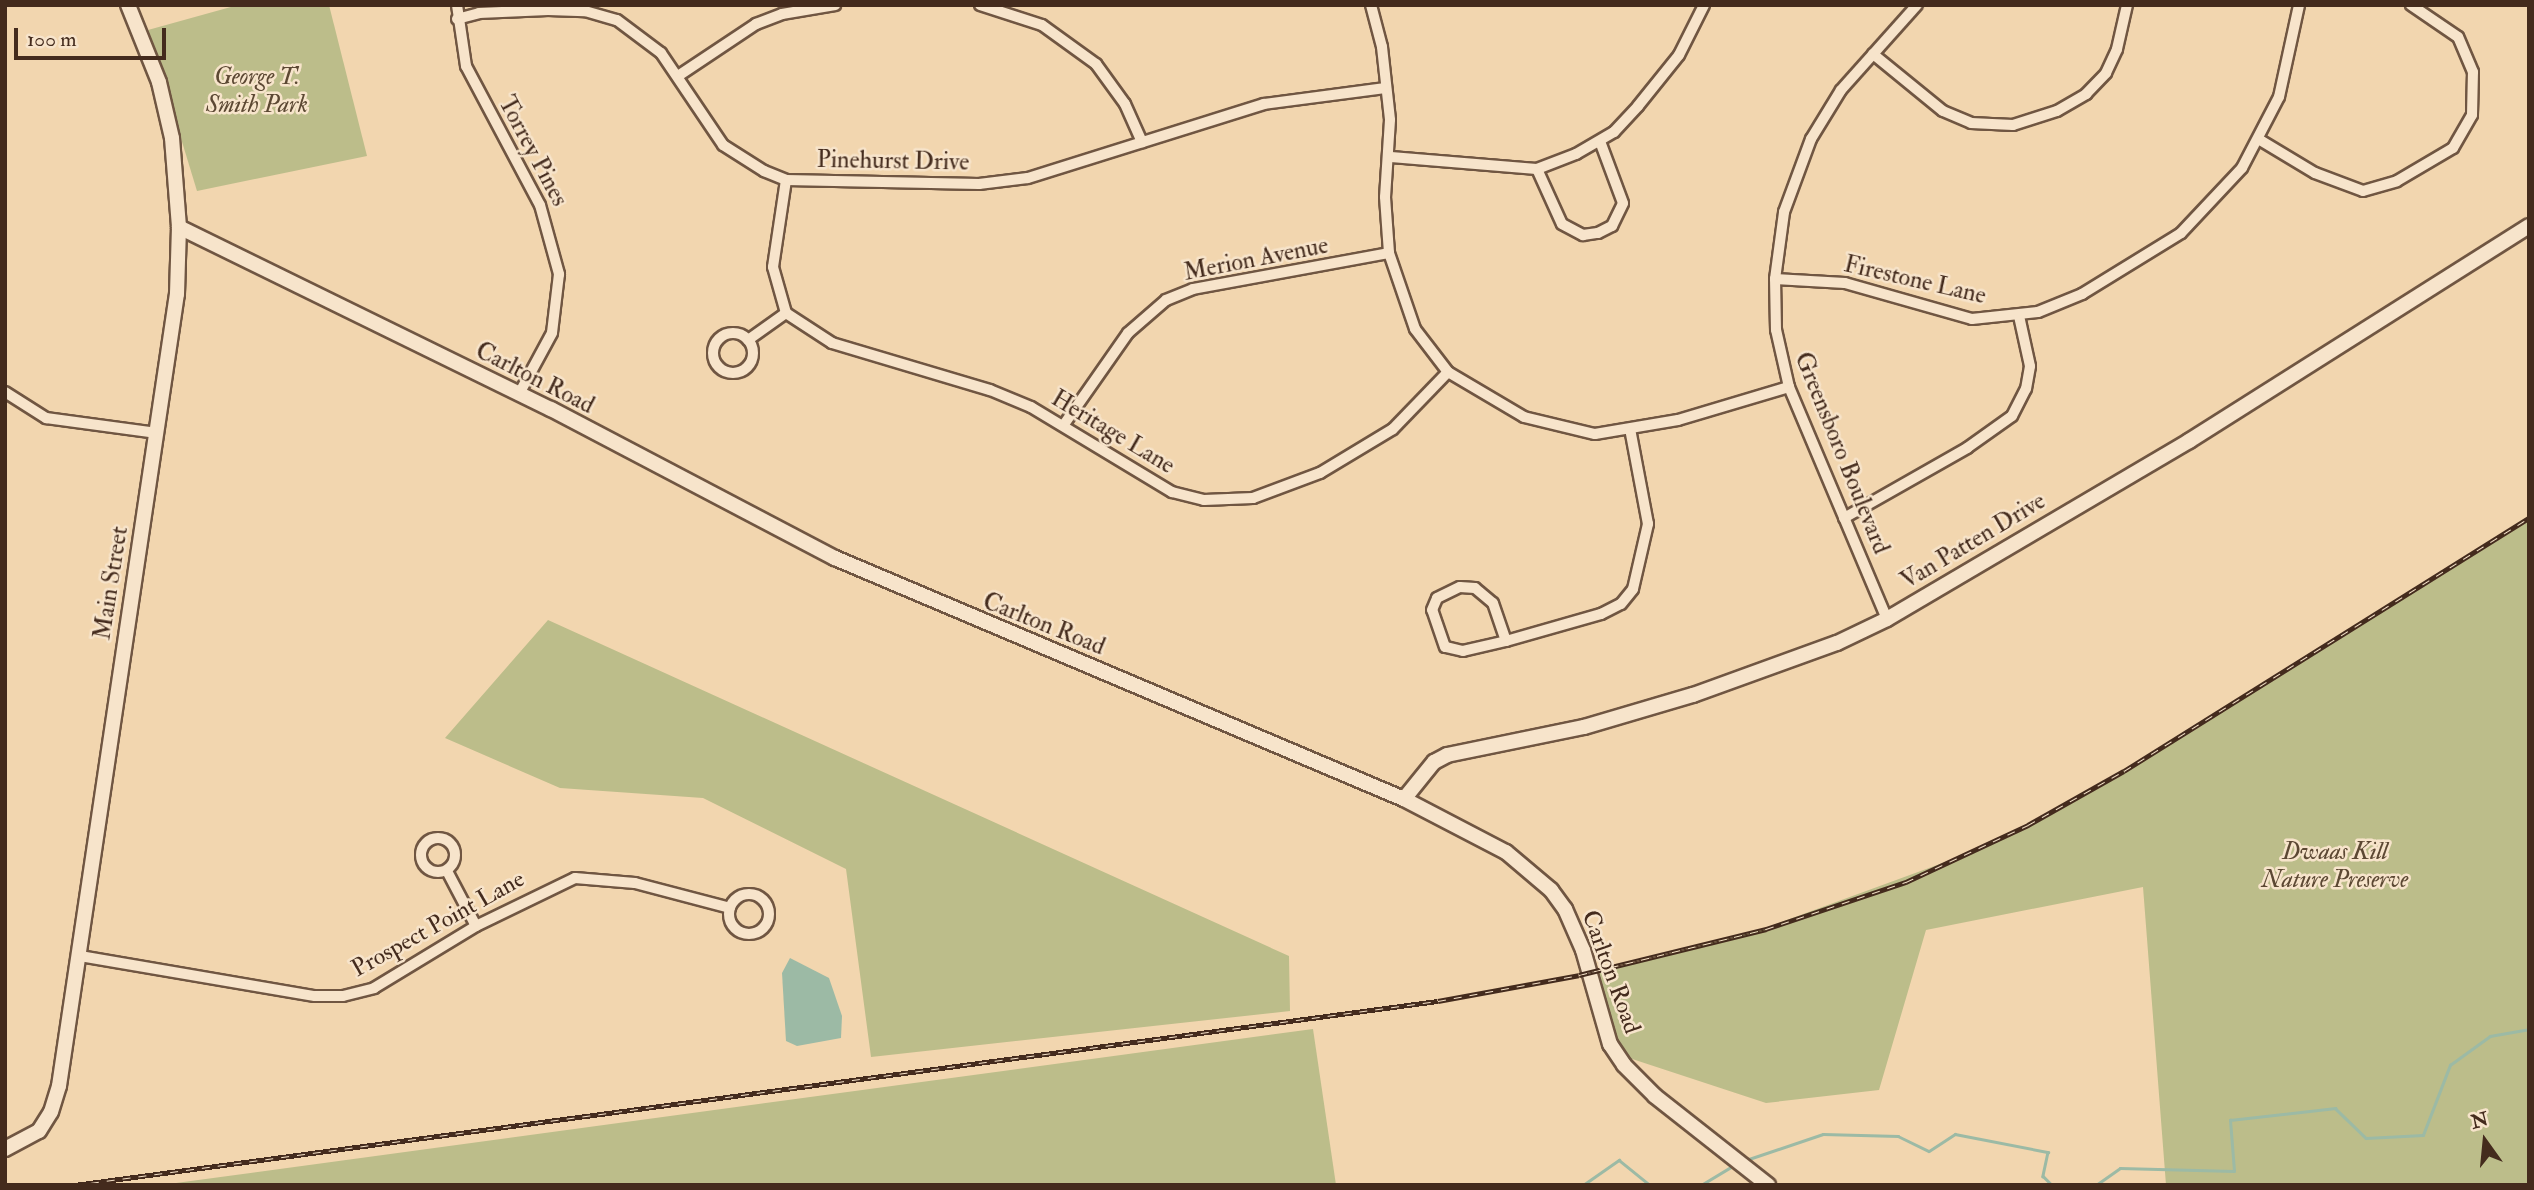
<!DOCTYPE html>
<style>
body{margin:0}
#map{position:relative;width:2534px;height:1190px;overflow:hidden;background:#f2d6af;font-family:"IM FELL Double Pica",serif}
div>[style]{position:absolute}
.green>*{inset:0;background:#bcbd8a}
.water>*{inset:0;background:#9cbaa5}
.stream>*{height:2.5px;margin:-1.25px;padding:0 1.25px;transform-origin:1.25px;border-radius:1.25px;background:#9cbaa5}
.roads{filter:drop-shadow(2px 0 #705642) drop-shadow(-2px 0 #705642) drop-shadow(0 2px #705642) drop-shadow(0 -2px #705642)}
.street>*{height:10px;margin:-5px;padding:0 5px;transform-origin:5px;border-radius:5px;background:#f7e4cb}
.street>.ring{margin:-5px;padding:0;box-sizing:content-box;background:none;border:10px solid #f7e4cb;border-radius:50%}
.secondary>*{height:14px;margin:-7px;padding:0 7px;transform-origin:7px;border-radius:7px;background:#f7e4cb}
.rail>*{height:5px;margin-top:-2.5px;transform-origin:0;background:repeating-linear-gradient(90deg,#f7e4cb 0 8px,#442b1d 0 16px);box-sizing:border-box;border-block:2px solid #442b1d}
span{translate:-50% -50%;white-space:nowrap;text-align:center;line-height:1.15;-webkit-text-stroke:5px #f7e4cb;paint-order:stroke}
.park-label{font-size:24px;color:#5c4833;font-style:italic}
.street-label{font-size:24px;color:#442b1d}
.frame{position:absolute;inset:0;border:7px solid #442b1d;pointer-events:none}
.north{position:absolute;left:2450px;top:1106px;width:70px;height:70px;-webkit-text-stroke:5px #f7e4cb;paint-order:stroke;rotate:345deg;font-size:19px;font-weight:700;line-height:28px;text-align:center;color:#442b1d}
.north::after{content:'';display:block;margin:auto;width:24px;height:32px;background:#442b1d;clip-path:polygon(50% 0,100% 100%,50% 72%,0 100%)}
.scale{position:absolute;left:14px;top:28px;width:152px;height:32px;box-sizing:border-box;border:4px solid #442b1d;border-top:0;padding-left:9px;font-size:21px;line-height:24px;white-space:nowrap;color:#442b1d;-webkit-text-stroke:5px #f7e4cb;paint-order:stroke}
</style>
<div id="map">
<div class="green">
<i style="clip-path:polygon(238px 5px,329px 5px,367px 156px,197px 191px,148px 30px)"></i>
<i style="clip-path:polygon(2529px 516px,2529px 1185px,2166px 1185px,2143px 887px,1926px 930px,1879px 1090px,1766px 1103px,1617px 1054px,1589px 975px,1757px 931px,1959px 857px,2065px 806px)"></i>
<i style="clip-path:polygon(548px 620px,1289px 956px,1290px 1011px,871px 1057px,846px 869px,703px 798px,560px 788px,445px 738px)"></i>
<i style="clip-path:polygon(1313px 1029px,1336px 1185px,161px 1185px)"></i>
</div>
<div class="water">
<i style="clip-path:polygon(790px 958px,829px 978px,842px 1016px,841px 1038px,797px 1046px,786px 1041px,782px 973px)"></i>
</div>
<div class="stream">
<i style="left:1743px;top:1161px;width:84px;rotate:-18.6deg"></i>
<i style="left:1823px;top:1134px;width:75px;rotate:1.5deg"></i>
<i style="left:1898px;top:1136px;width:34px;rotate:26deg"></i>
<i style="left:1929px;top:1151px;width:31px;rotate:-33deg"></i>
<i style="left:1955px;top:1134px;width:95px;rotate:11deg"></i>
<i style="left:2048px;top:1152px;width:25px;rotate:102deg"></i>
<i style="left:2043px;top:1176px;width:13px;rotate:45deg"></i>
<i style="left:5px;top:1184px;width:1px;rotate:45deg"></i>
<i style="left:1583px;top:1185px;width:44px;rotate:-34.8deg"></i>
<i style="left:1619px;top:1160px;width:40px;rotate:39deg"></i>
<i style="left:1701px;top:1185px;width:39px;rotate:-31deg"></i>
<i style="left:2096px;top:1185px;width:29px;rotate:-35deg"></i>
<i style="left:2120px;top:1168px;width:114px;rotate:1.5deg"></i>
<i style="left:2234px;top:1171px;width:51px;rotate:-94.5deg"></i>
<i style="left:2230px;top:1120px;width:106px;rotate:-6.5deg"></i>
<i style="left:2335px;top:1108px;width:43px;rotate:44.1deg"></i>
<i style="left:2366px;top:1138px;width:57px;rotate:-3deg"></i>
<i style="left:2423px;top:1135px;width:75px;rotate:-68.9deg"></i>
<i style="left:2450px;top:1065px;width:49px;rotate:-35.9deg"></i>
<i style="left:2490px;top:1036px;width:40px;rotate:-10deg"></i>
</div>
<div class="roads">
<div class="street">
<i style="left:457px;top:5px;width:62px;rotate:81.6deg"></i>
<i style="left:466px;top:66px;width:157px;rotate:62deg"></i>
<i style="left:540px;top:205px;width:72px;rotate:74.6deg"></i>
<i style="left:559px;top:274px;width:59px;rotate:96.8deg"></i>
<i style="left:552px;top:333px;width:69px;rotate:118.4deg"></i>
<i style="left:980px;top:5px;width:65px;rotate:17.9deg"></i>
<i style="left:1042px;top:25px;width:67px;rotate:35.8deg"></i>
<i style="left:1096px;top:64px;width:49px;rotate:54.1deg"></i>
<i style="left:1125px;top:104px;width:42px;rotate:65.9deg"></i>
<i style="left:1371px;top:5px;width:43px;rotate:75.3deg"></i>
<i style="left:1382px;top:47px;width:73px;rotate:83.7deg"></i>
<i style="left:1390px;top:120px;width:77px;rotate:93.7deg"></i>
<i style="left:1385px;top:197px;width:56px;rotate:85.9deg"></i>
<i style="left:1389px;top:253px;width:80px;rotate:71.1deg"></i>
<i style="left:1415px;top:329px;width:54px;rotate:52.5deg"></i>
<i style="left:1448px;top:372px;width:88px;rotate:30.6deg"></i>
<i style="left:1524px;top:417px;width:73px;rotate:13.5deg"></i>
<i style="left:1595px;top:434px;width:84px;rotate:-9.6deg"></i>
<i style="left:1678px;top:420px;width:116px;rotate:-16.6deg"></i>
<i style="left:457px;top:19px;width:23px;rotate:-15deg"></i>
<i style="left:479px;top:13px;width:69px;rotate:-2.5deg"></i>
<i style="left:548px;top:10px;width:37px;rotate:2deg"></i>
<i style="left:585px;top:11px;width:33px;rotate:16deg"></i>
<i style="left:617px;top:20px;width:55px;rotate:36.9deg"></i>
<i style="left:661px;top:53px;width:111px;rotate:56deg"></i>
<i style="left:723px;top:145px;width:49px;rotate:32.4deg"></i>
<i style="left:764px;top:171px;width:24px;rotate:22deg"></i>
<i style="left:786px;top:180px;width:193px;rotate:1.2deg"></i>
<i style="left:979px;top:184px;width:49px;rotate:-7deg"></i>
<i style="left:1028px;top:178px;width:247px;rotate:-17.4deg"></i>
<i style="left:1264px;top:104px;width:123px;rotate:-7.5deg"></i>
<i style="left:1873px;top:54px;width:90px;rotate:39.2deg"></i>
<i style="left:1943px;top:111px;width:30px;rotate:23deg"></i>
<i style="left:1971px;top:123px;width:42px;rotate:2.7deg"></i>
<i style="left:2013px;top:125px;width:46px;rotate:-17.7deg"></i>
<i style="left:2057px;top:111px;width:34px;rotate:-30deg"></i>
<i style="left:2086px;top:94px;width:29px;rotate:-46deg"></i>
<i style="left:2106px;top:73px;width:26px;rotate:-65deg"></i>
<i style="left:2117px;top:49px;width:45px;rotate:-77.2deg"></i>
<i style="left:678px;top:76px;width:94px;rotate:-33.7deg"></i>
<i style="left:756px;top:24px;width:28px;rotate:-21deg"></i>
<i style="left:782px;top:14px;width:54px;rotate:-9.6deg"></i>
<i style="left:2260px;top:140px;width:64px;rotate:31deg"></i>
<i style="left:2315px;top:173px;width:51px;rotate:20.6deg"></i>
<i style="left:2363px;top:191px;width:35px;rotate:-16deg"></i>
<i style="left:2397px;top:181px;width:65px;rotate:-30.5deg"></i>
<i style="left:2453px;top:148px;width:38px;rotate:-60deg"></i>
<i style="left:2472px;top:115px;width:43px;rotate:-88.7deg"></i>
<i style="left:2473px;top:72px;width:38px;rotate:-113deg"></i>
<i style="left:2458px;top:37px;width:57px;rotate:-145.8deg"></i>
<i style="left:1391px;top:157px;width:146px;rotate:4.7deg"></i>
<i style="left:1537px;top:169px;width:42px;rotate:-21deg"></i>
<i style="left:1576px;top:154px;width:44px;rotate:-30.1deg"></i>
<i style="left:1614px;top:132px;width:35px;rotate:-47deg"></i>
<i style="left:1638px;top:106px;width:65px;rotate:-51.2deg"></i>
<i style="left:1679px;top:55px;width:56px;rotate:-63.4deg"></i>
<i style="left:1537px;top:169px;width:60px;rotate:65.6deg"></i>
<i style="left:1562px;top:224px;width:24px;rotate:28deg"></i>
<i style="left:1583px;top:235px;width:15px;rotate:-8deg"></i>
<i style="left:1598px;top:233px;width:16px;rotate:-27deg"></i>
<i style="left:1612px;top:226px;width:25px;rotate:-64deg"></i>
<i style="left:1623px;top:203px;width:66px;rotate:-110.4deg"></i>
<i style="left:786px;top:180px;width:88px;rotate:98.5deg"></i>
<i style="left:773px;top:267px;width:48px;rotate:74.2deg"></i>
<i style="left:786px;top:313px;width:55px;rotate:33.1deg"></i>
<i style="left:832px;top:343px;width:165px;rotate:16.6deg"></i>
<i style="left:990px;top:390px;width:44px;rotate:22.5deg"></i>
<i style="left:1031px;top:407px;width:165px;rotate:31.1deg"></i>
<i style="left:1172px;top:492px;width:33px;rotate:14deg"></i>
<i style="left:1204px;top:500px;width:49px;rotate:-2.3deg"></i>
<i style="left:1253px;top:498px;width:72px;rotate:-20.5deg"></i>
<i style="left:1320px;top:473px;width:85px;rotate:-31.1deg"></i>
<i style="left:1393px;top:429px;width:79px;rotate:-46deg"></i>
<i style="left:1775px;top:279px;width:70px;rotate:3.3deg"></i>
<i style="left:1845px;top:283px;width:132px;rotate:15.8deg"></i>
<i style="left:1972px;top:319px;width:66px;rotate:-6.1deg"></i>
<i style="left:2038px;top:312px;width:48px;rotate:-22.2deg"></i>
<i style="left:2082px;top:294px;width:116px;rotate:-31.6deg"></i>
<i style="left:2181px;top:233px;width:89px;rotate:-46.8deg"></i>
<i style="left:2242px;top:168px;width:80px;rotate:-62.5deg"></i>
<i style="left:2279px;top:97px;width:94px;rotate:-77.7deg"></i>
<i class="ring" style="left:713px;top:333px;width:30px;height:30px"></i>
<i style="left:748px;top:340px;width:47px;rotate:-35.4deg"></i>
<i style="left:5px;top:392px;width:49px;rotate:32.4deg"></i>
<i style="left:46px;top:418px;width:112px;rotate:7.7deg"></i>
<i style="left:1065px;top:423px;width:110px;rotate:-55deg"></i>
<i style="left:1128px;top:333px;width:50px;rotate:-41deg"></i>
<i style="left:1166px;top:300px;width:29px;rotate:-22deg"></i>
<i style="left:1193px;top:289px;width:199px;rotate:-10.4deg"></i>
<i style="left:1844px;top:518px;width:142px;rotate:-29.6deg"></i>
<i style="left:1967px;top:448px;width:55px;rotate:-35.4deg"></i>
<i style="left:2012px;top:416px;width:30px;rotate:-63deg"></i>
<i style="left:2026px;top:389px;width:23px;rotate:-80deg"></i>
<i style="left:2030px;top:366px;width:51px;rotate:-102.4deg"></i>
<i style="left:1460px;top:587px;width:15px;rotate:4deg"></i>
<i style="left:1475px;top:588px;width:23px;rotate:40deg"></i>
<i style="left:1493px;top:603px;width:40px;rotate:71.1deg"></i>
<i style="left:1506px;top:641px;width:44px;rotate:166.9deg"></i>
<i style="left:1463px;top:651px;width:18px;rotate:-167deg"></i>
<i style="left:1445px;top:647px;width:39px;rotate:-109deg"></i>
<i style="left:1432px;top:610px;width:13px;rotate:-67deg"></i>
<i style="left:1437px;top:598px;width:25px;rotate:-26deg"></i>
<i style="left:1887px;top:619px;width:252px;rotate:-112.9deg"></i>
<i style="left:1789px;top:387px;width:58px;rotate:-102.8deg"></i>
<i style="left:1776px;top:330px;width:51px;rotate:-91.1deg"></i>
<i style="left:1775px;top:279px;width:68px;rotate:-82.3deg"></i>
<i style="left:1784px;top:212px;width:78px;rotate:-69.7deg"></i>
<i style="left:1811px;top:139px;width:57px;rotate:-58.5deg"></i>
<i style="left:1841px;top:90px;width:114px;rotate:-48.2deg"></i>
<i style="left:1506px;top:641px;width:99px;rotate:-15.9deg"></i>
<i style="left:1601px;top:614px;width:22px;rotate:-27deg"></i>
<i style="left:1621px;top:604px;width:19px;rotate:-51deg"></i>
<i style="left:1633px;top:589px;width:67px;rotate:-77deg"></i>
<i style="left:1648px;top:524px;width:97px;rotate:-100.7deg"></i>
<i class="ring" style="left:421px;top:838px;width:24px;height:24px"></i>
<i style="left:447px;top:871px;width:62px;rotate:62.2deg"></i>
<i class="ring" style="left:729px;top:894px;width:30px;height:30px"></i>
<i style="left:80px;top:956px;width:238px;rotate:9.7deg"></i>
<i style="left:315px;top:996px;width:28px"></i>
<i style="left:343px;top:996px;width:32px;rotate:-14deg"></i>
<i style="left:374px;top:988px;width:119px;rotate:-31.3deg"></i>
<i style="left:476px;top:926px;width:110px;rotate:-25.9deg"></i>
<i style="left:575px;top:878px;width:60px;rotate:4.8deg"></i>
<i style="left:635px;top:883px;width:98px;rotate:14.7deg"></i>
</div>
<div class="secondary">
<i style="left:179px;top:227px;width:414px;rotate:26.1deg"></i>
<i style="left:551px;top:409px;width:321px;rotate:27.7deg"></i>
<i style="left:835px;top:558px;width:618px;rotate:22.96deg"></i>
<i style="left:1404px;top:799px;width:115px;rotate:27.5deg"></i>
<i style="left:1506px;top:852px;width:59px;rotate:40.2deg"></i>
<i style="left:1551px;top:890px;width:24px;rotate:54deg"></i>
<i style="left:1565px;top:909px;width:45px;rotate:66.3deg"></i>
<i style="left:1583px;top:950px;width:98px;rotate:74deg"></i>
<i style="left:1610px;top:1044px;width:25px;rotate:56deg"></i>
<i style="left:1624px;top:1065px;width:44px;rotate:45deg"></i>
<i style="left:1655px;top:1096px;width:144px;rotate:38.2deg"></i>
<i style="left:1404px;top:799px;width:48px;rotate:-51deg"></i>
<i style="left:1434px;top:762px;width:15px;rotate:-28deg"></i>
<i style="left:1447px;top:755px;width:140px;rotate:-11.6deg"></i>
<i style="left:1584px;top:727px;width:114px;rotate:-16.4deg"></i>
<i style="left:1693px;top:695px;width:153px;rotate:-19.9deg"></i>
<i style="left:1837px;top:643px;width:55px;rotate:-25.6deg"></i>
<i style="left:1887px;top:619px;width:351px;rotate:-30.5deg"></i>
<i style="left:2189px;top:441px;width:402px;rotate:-32.3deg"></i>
<i style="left:5px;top:1149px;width:38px;rotate:-28deg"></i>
<i style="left:39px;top:1131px;width:22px;rotate:-58deg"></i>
<i style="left:51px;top:1112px;width:27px;rotate:-73deg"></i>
<i style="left:59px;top:1086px;width:801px;rotate:-81.53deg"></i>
<i style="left:177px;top:294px;width:67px;rotate:-88.3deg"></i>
<i style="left:179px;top:227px;width:89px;rotate:-94.5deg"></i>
<i style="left:172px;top:138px;width:57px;rotate:-103.1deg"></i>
<i style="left:159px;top:82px;width:83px;rotate:-111.9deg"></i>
</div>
</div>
<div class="rail">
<i style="left:75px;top:1185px;width:1375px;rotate:-7.69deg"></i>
<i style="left:1438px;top:1001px;width:143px;rotate:-10.4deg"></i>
<i style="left:1579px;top:975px;width:193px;rotate:-13.8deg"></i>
<i style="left:1766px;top:929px;width:148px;rotate:-18.6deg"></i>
<i style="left:1906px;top:882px;width:135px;rotate:-25deg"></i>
<i style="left:2028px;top:825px;width:110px;rotate:-29.4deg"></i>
<i style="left:2124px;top:771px;width:478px;rotate:-32deg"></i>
</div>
<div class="park-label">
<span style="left:257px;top:91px">George T.<br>Smith Park</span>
<span style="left:2335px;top:866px">Dwaas Kill<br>Nature Preserve</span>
</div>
<div class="street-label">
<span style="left:533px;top:151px;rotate:62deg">Torrey Pines</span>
<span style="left:893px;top:161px;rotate:1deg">Pinehurst Drive</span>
<span style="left:1256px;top:259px;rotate:-11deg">Merion Avenue</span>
<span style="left:1915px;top:280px;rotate:13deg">Firestone Lane</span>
<span style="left:535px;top:378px;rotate:27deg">Carlton Road</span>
<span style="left:1113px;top:432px;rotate:31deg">Heritage Lane</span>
<span style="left:1842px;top:453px;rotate:68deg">Greensboro Boulevard</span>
<span style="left:1973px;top:541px;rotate:-31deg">Van Patten Drive</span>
<span style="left:111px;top:583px;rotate:-81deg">Main Street</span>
<span style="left:1044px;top:624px;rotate:22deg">Carlton Road</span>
<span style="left:438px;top:924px;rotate:-29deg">Prospect Point Lane</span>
<span style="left:1611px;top:972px;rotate:70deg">Carlton Road</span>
</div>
<div class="frame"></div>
<div class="north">N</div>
<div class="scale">100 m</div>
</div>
